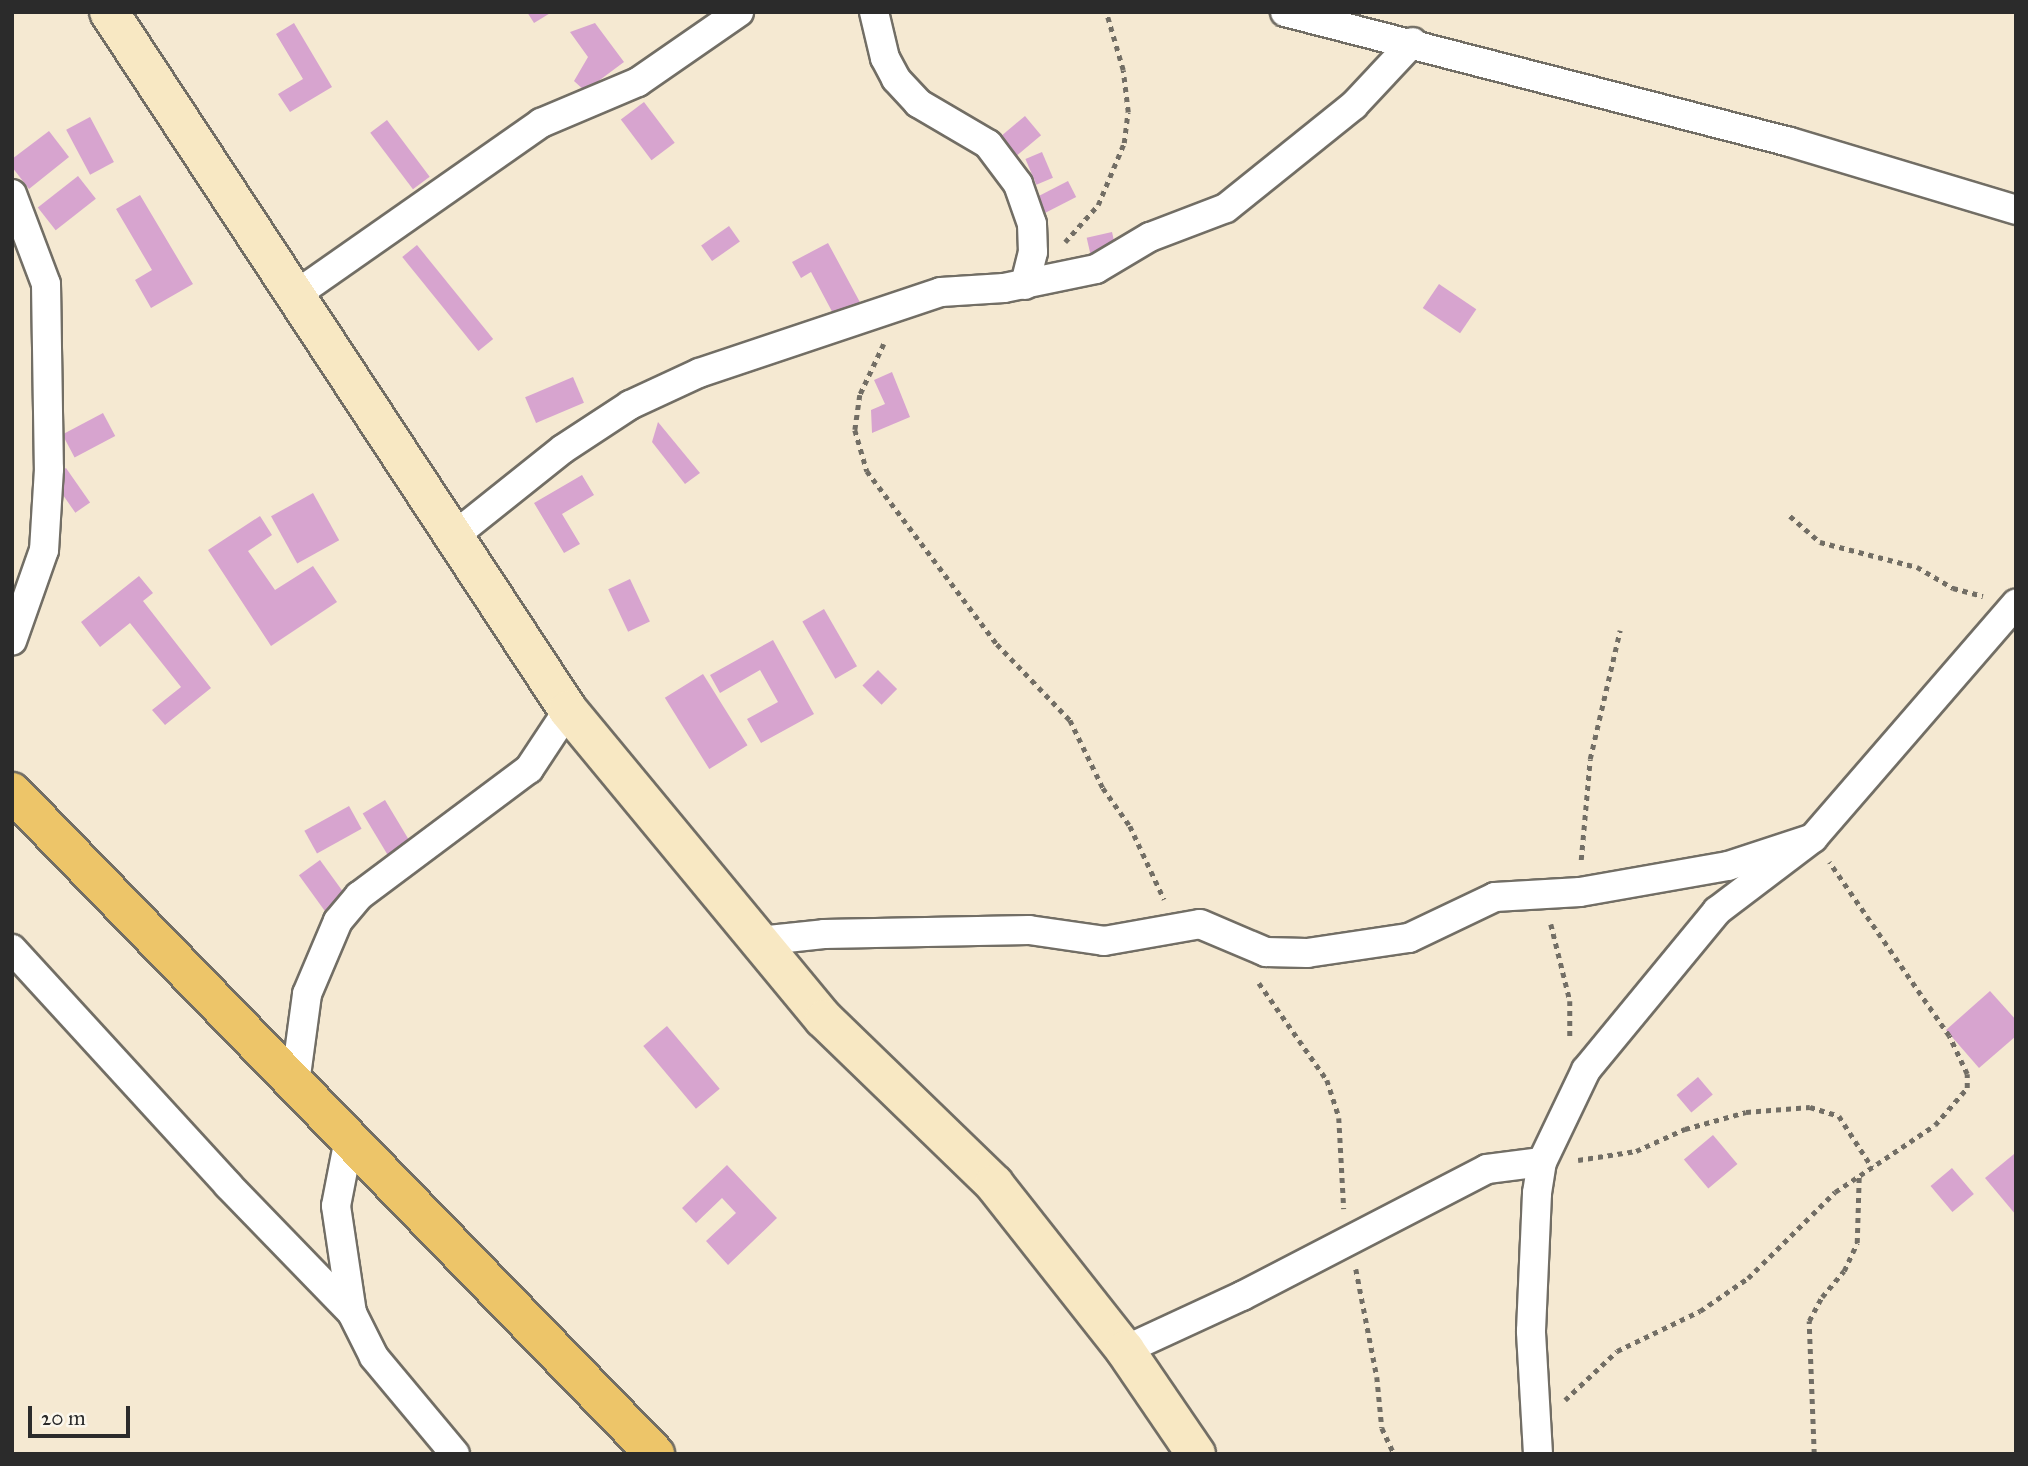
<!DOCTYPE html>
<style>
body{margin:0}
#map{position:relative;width:2028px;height:1466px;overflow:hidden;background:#f5e9d2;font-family:"IM FELL Great Primer",serif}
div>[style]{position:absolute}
.building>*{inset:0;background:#d7a4cf;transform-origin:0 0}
.path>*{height:4.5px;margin-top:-2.25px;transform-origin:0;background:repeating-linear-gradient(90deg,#726e65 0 5px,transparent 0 10px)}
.roads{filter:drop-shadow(2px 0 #726e65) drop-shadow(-2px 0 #726e65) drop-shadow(0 2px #726e65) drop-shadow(0 -2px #726e65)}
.street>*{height:28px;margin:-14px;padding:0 14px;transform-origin:14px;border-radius:14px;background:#fff}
.secondary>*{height:38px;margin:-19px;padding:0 19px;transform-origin:19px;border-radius:19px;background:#f8e8c3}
.primary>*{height:38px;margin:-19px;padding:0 19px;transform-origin:19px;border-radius:19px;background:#edc569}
span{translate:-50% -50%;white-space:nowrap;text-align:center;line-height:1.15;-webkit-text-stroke:7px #fbf7ec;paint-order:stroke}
.frame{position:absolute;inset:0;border:14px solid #2b2b2b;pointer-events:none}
.scale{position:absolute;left:28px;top:1406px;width:102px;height:32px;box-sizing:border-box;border:4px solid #2b2b2b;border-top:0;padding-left:9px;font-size:21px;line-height:24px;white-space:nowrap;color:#2b2b2b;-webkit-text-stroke:5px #fbf7ec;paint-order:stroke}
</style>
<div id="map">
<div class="building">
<i style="clip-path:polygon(527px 12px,552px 12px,534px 23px)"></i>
<i style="clip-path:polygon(294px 23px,332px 87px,290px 112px,278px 94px,303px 79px,276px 34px)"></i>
<i style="clip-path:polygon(595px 23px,624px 62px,585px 91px,574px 81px,588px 57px,570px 32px)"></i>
<i style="left:644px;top:102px;width:51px;height:29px;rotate:53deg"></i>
<i style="left:1025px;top:116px;width:25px;height:33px;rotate:50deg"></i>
<i style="left:90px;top:117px;width:51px;height:27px;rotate:62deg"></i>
<i style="left:387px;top:120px;width:71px;height:21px;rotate:53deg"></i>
<i style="clip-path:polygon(49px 131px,69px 157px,29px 189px,12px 167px,12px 159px)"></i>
<i style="left:1042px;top:152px;width:28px;height:18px;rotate:67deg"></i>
<i style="left:78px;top:176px;width:29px;height:51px;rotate:52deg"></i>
<i style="left:1068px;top:181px;width:18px;height:35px;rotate:63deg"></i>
<i style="clip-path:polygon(140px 195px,193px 284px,151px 308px,135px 280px,152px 270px,116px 209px)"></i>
<i style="left:729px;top:226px;width:19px;height:34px;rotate:55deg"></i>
<i style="left:1112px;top:232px;width:22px;height:26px;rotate:77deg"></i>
<i style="clip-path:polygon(828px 243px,862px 306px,836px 319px,811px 272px,801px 278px,792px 262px)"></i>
<i style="left:417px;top:245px;width:121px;height:19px;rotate:51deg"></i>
<i style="left:1439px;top:284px;width:45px;height:29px;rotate:34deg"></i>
<i style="clip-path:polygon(892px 372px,910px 417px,872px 433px,871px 410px,885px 404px,874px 380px)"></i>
<i style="left:573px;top:377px;width:28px;height:52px;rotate:67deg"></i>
<i style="left:103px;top:413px;width:26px;height:46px;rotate:62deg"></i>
<i style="clip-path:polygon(658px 422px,700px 473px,685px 484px,652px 442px)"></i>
<i style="left:66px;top:468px;width:42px;height:18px;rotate:55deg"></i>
<i style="clip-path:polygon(582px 475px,594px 495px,562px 514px,580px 544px,564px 553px,534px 503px)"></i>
<i style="left:313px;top:493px;width:54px;height:48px;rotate:61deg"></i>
<i style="clip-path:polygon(260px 516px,272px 535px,248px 551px,275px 590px,313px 566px,337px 602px,271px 646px,208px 550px)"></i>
<i style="clip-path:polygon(139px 576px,153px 593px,143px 601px,211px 688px,165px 725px,152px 710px,181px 687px,130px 623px,100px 647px,81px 622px)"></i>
<i style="left:630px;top:579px;width:47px;height:24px;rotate:65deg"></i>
<i style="left:824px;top:609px;width:66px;height:25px;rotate:60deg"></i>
<i style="clip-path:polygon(773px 640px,814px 714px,761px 743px,747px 719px,778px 702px,760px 670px,720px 693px,710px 675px)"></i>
<i style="left:878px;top:670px;width:27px;height:22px;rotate:45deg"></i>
<i style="left:703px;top:674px;width:84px;height:45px;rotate:58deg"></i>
<i style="left:385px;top:800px;width:55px;height:26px;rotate:59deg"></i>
<i style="left:349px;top:806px;width:26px;height:51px;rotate:61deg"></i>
<i style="left:320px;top:860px;width:53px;height:26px;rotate:54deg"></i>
<i style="clip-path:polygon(1990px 991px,2016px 1020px,2016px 1036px,1979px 1068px,1946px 1030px)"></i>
<i style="left:667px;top:1026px;width:82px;height:31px;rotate:50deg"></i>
<i style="left:1698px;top:1077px;width:23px;height:28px;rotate:50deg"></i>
<i style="left:1713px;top:1135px;width:38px;height:38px;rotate:50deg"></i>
<i style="clip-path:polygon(2014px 1154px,2016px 1156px,2016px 1215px,1985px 1178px)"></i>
<i style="clip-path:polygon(727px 1165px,777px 1218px,728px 1265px,706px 1241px,736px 1213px,722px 1198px,696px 1223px,682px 1208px)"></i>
<i style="left:1952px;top:1168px;width:34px;height:28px;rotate:50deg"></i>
</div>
<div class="path">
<i style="left:1065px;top:242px;width:50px;rotate:-48.3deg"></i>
<i style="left:1098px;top:205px;width:67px;rotate:-67.2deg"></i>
<i style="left:1124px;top:143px;width:31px;rotate:-83deg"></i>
<i style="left:1128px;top:112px;width:42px;rotate:-96.8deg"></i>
<i style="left:1123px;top:70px;width:60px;rotate:-106.3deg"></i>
<i style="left:884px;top:344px;width:56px;rotate:115.2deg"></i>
<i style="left:860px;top:395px;width:35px;rotate:98deg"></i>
<i style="left:855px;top:430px;width:43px;rotate:73.7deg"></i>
<i style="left:867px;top:471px;width:216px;rotate:53.1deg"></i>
<i style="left:997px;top:644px;width:105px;rotate:46.2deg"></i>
<i style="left:1070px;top:720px;width:76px;rotate:64.1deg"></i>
<i style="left:1103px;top:788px;width:47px;rotate:54.6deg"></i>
<i style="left:1130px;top:826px;width:81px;rotate:65deg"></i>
<i style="left:1790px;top:516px;width:40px;rotate:41deg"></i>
<i style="left:1820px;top:542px;width:100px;rotate:14.5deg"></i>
<i style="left:1917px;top:567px;width:42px;rotate:30.3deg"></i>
<i style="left:1953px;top:588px;width:31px;rotate:15deg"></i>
<i style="left:1581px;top:860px;width:101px;rotate:-84.9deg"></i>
<i style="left:1590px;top:759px;width:132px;rotate:-76.9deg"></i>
<i style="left:1551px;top:924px;width:79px;rotate:76.1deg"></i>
<i style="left:1570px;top:1001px;width:38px;rotate:90deg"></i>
<i style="left:1259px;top:983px;width:118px;rotate:55deg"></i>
<i style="left:1327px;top:1080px;width:40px;rotate:72deg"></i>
<i style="left:1339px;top:1118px;width:91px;rotate:86.9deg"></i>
<i style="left:1578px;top:1160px;width:59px;rotate:-8.8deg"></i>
<i style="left:1636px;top:1151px;width:54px;rotate:-24.2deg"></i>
<i style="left:1685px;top:1129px;width:63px;rotate:-15.6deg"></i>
<i style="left:1746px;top:1112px;width:64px;rotate:-4.5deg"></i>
<i style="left:1810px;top:1107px;width:30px;rotate:17deg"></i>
<i style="left:1839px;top:1116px;width:61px;rotate:57.1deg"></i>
<i style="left:1356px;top:1269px;width:110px;rotate:79deg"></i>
<i style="left:1377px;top:1377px;width:51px;rotate:84.4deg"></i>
<i style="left:1382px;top:1428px;width:29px;rotate:65deg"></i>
<i style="left:1565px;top:1400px;width:71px;rotate:-43.3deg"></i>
<i style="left:1617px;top:1351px;width:92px;rotate:-25.7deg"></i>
<i style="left:1700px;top:1311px;width:58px;rotate:-34.5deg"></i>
<i style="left:1748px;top:1278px;width:122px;rotate:-44.7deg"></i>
<i style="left:1835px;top:1192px;width:120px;rotate:-33.8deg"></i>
<i style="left:1935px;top:1125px;width:49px;rotate:-49.1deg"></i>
<i style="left:1967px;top:1088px;width:14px;rotate:-90deg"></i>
<i style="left:1967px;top:1074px;width:42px;rotate:-115.3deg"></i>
<i style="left:1949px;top:1036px;width:211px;rotate:-124.6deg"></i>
<i style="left:1814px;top:1454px;width:133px;rotate:-92.2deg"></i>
<i style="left:1809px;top:1321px;width:27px;rotate:-62deg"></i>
<i style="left:1822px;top:1297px;width:34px;rotate:-50deg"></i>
<i style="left:1844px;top:1271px;width:31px;rotate:-65deg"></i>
<i style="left:1857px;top:1243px;width:67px;rotate:-88.3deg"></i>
</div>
<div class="roads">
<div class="street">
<i style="left:874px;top:12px;width:47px;rotate:76.6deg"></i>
<i style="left:885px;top:58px;width:24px;rotate:62deg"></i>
<i style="left:896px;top:79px;width:33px;rotate:47deg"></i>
<i style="left:918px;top:103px;width:81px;rotate:30.4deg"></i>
<i style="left:988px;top:144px;width:50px;rotate:53.1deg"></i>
<i style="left:1018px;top:184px;width:42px;rotate:70.7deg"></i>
<i style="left:1032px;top:224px;width:28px;rotate:88deg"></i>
<i style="left:1033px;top:252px;width:34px;rotate:104deg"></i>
<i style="left:1285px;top:12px;width:521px;rotate:14.44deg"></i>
<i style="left:1790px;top:142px;width:236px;rotate:16.7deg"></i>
<i style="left:12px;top:194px;width:96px;rotate:69.3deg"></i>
<i style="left:46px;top:284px;width:185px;rotate:89.1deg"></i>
<i style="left:49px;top:469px;width:81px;rotate:93.5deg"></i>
<i style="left:44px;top:550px;width:96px;rotate:109.4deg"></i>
<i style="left:294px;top:296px;width:302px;rotate:-35deg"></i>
<i style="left:541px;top:123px;width:105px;rotate:-22.9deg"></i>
<i style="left:638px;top:82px;width:123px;rotate:-34.7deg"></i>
<i style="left:454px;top:536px;width:139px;rotate:-38.6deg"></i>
<i style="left:563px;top:449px;width:80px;rotate:-33.3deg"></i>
<i style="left:630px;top:405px;width:76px;rotate:-24.9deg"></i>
<i style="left:699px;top:373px;width:255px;rotate:-18.5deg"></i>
<i style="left:941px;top:292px;width:63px;rotate:-3.6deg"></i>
<i style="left:1004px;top:288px;width:94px;rotate:-11.7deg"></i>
<i style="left:1096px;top:269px;width:63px;rotate:-30.7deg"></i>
<i style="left:1150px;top:237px;width:81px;rotate:-20.9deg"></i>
<i style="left:1226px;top:208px;width:164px;rotate:-38.8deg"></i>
<i style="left:1354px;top:105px;width:86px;rotate:-46.9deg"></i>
<i style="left:759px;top:941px;width:65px;rotate:-6.1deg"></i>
<i style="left:824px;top:934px;width:205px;rotate:-1.1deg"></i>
<i style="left:1029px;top:930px;width:76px;rotate:8.3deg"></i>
<i style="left:1104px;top:941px;width:97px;rotate:-10deg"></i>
<i style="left:1200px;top:924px;width:72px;rotate:23deg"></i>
<i style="left:1266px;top:952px;width:41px;rotate:1.4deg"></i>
<i style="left:1307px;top:953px;width:103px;rotate:-8.4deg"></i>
<i style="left:1409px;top:938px;width:95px;rotate:-25.5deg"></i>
<i style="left:1495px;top:897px;width:85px;rotate:-3.4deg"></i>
<i style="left:1580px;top:892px;width:150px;rotate:-10deg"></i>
<i style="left:1728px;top:866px;width:89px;rotate:-18.2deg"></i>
<i style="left:12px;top:949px;width:320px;rotate:47.5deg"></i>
<i style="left:228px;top:1185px;width:178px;rotate:45.9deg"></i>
<i style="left:295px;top:1083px;width:90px;rotate:-82.3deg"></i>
<i style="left:307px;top:994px;width:79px;rotate:-67deg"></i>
<i style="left:338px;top:921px;width:33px;rotate:-50deg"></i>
<i style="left:359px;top:896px;width:212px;rotate:-36.8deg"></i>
<i style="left:529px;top:769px;width:71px;rotate:-56.5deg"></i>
<i style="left:349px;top:1139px;width:68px;rotate:101deg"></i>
<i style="left:336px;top:1206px;width:108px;rotate:81.5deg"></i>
<i style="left:352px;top:1313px;width:49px;rotate:63.4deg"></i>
<i style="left:374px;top:1357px;width:126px;rotate:50.1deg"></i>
<i style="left:1125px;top:1350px;width:129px;rotate:-24.8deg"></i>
<i style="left:1242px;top:1296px;width:276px;rotate:-27.4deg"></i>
<i style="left:1487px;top:1169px;width:55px;rotate:-7.3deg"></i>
<i style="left:1538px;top:1454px;width:123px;rotate:-93.3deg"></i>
<i style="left:1531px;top:1331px;width:138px;rotate:-87.5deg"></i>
<i style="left:1537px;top:1193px;width:31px;rotate:-81deg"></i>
<i style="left:1542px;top:1162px;width:102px;rotate:-64.4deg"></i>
<i style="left:1586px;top:1070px;width:206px;rotate:-50.5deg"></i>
<i style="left:1717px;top:911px;width:121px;rotate:-37.2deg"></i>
<i style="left:1813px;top:838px;width:310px;rotate:-49.1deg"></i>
</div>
<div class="secondary">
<i style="left:109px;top:12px;width:835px;rotate:56.67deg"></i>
<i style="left:568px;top:710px;width:401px;rotate:50.4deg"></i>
<i style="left:824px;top:1019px;width:237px;rotate:44.1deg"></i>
<i style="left:994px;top:1184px;width:211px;rotate:51.7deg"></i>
<i style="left:1125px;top:1350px;width:126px;rotate:55.7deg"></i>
</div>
<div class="primary">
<i style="left:12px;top:792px;width:923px;rotate:45.83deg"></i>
</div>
</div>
<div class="frame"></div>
<div class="scale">20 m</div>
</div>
